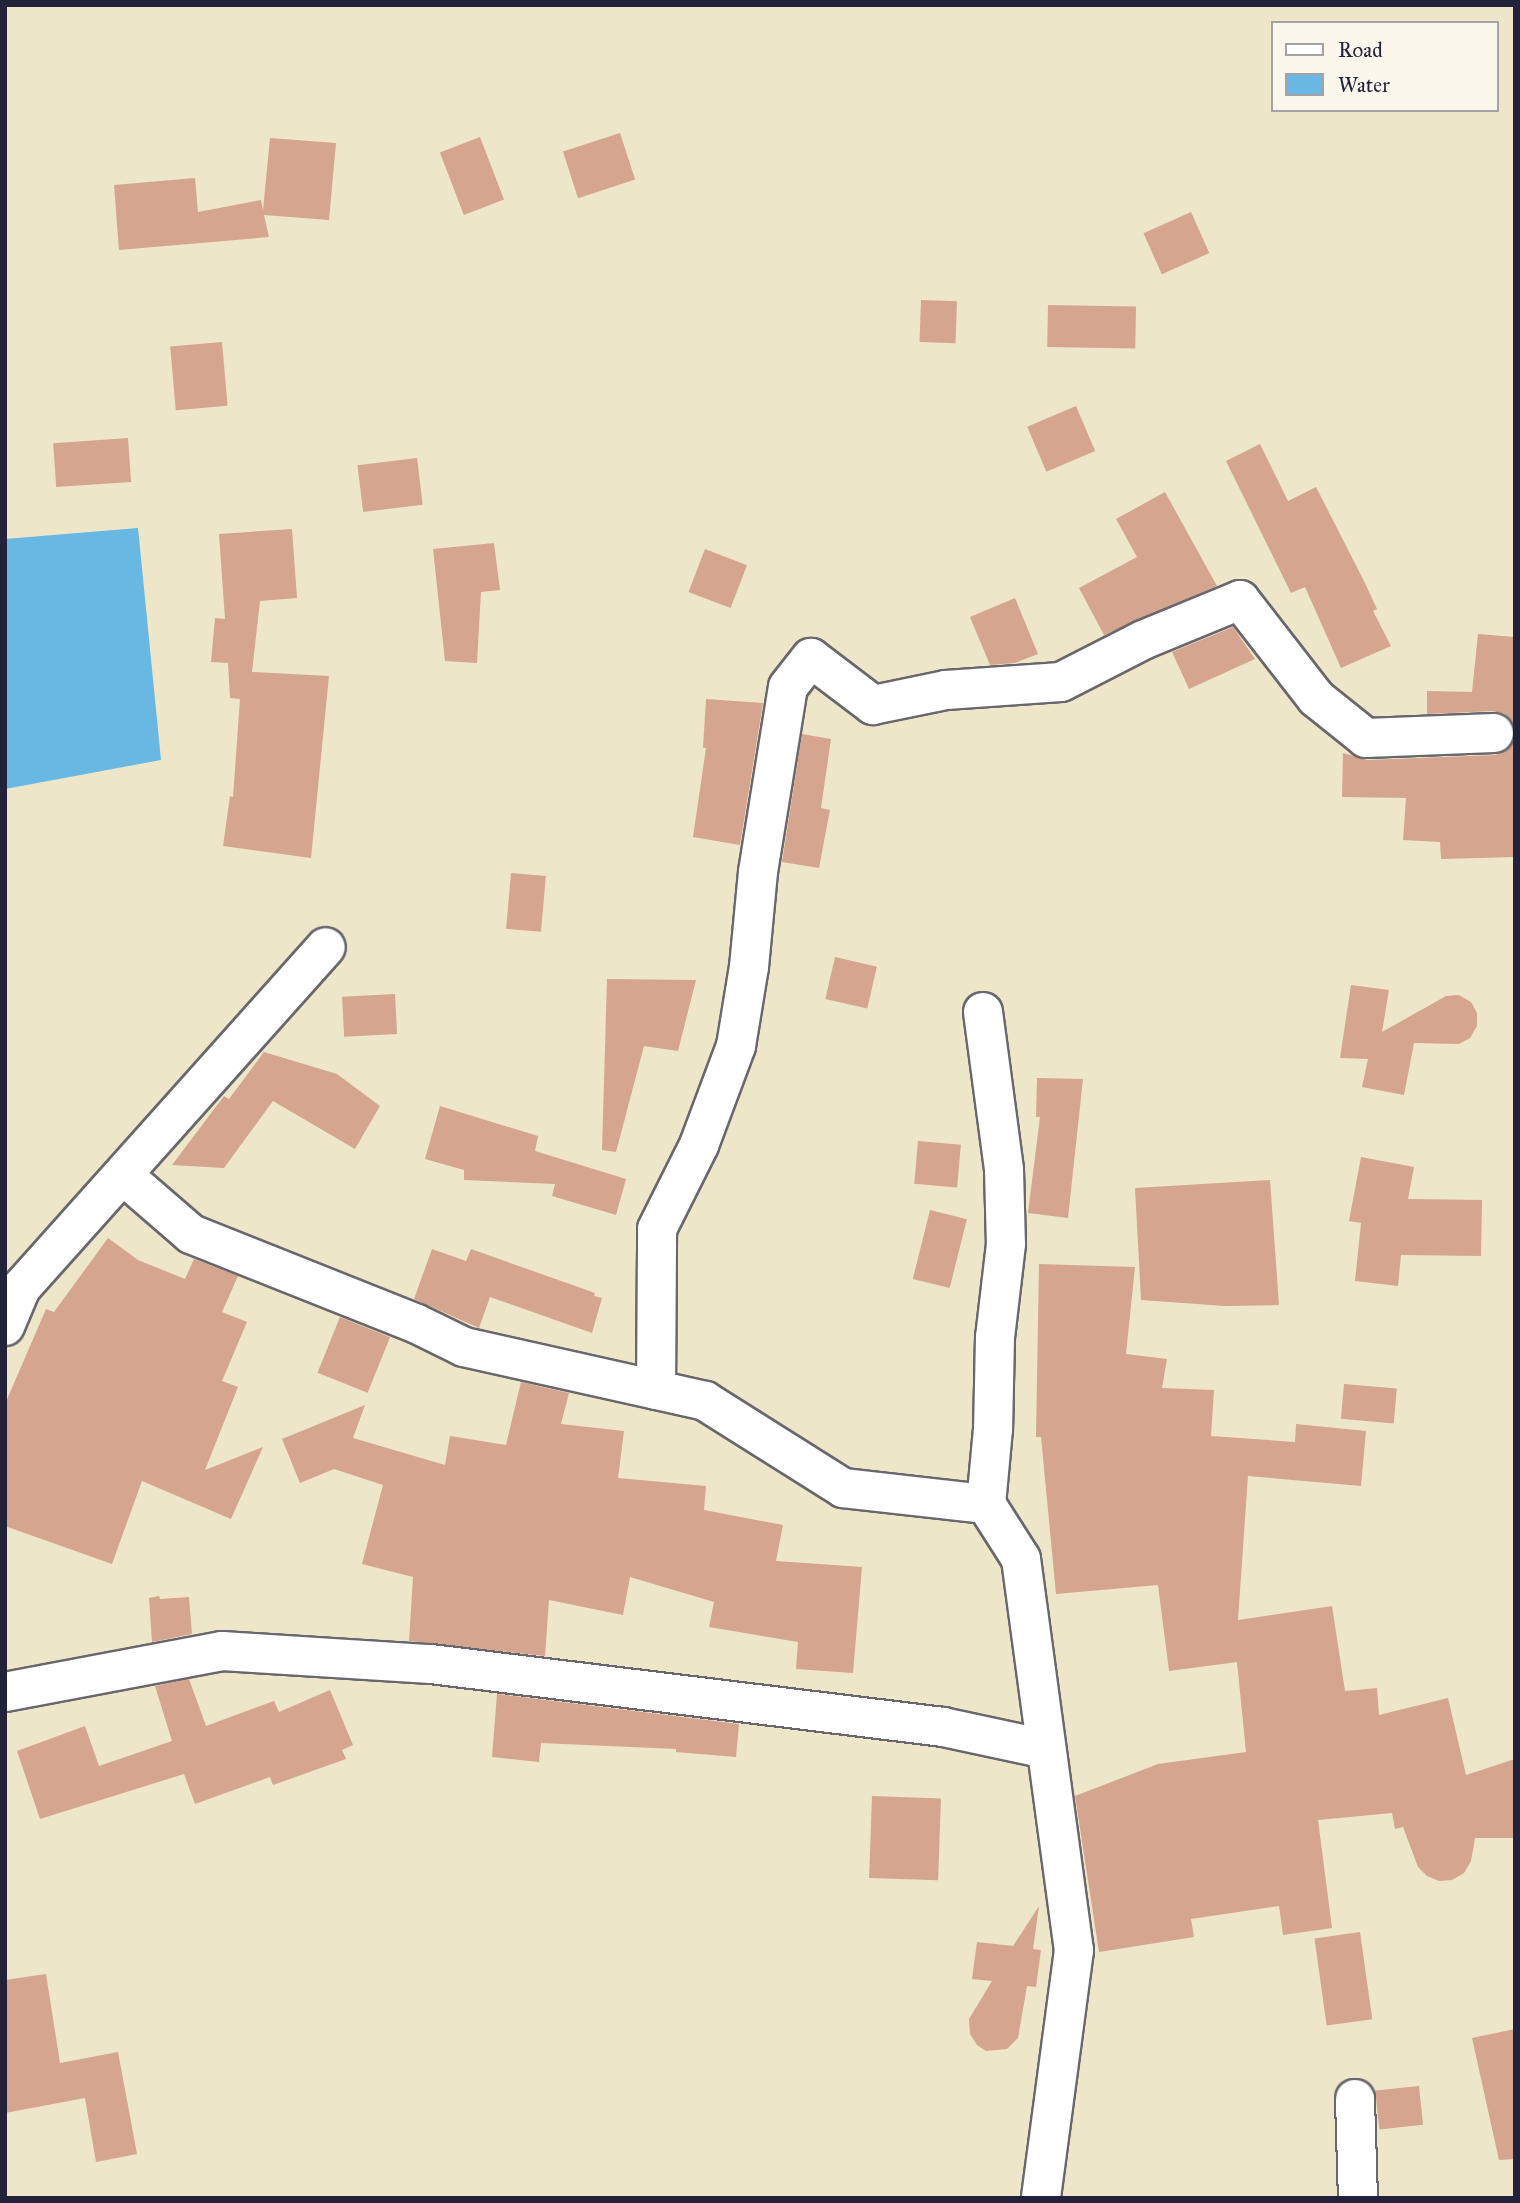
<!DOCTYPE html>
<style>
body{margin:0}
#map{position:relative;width:1520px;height:2203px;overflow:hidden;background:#ede6c9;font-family:"IM FELL Great Primer",serif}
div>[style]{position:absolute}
.water>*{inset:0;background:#68b8e3}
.building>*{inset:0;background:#d5a58f;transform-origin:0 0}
.roads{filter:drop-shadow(2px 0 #69676d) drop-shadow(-2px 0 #69676d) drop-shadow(0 2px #69676d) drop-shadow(0 -2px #69676d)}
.minor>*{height:38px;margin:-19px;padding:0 19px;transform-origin:19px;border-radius:19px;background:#fff}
span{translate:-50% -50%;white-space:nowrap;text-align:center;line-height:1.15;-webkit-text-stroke:5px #fbf7ec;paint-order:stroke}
.frame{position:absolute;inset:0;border:7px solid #22223b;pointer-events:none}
.legend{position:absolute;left:1271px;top:21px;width:228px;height:91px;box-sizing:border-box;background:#fbf7ec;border:2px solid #a4a2a5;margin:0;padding:9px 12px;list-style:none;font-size:21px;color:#22223b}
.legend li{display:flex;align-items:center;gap:14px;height:35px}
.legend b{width:35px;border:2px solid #a4a2a5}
</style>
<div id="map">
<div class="water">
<i style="clip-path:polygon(138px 528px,161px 760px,5px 789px,5px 539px)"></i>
</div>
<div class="building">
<i style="left:620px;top:133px;width:49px;height:60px;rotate:72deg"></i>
<i style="left:480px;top:137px;width:67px;height:43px;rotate:69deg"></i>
<i style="clip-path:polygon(270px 138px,336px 143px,329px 220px,264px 215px,269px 237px,119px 250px,114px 185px,195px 178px,198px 212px,261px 200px,263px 210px)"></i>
<i style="left:1191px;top:212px;width:45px;height:52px;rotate:66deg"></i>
<i style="left:921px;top:300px;width:36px;height:42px;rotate:2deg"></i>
<i style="left:1048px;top:305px;width:88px;height:42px;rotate:1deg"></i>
<i style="left:222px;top:342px;width:64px;height:52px;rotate:85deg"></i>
<i style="left:1076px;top:406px;width:49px;height:53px;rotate:67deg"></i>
<i style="left:128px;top:438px;width:44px;height:75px;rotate:86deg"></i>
<i style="clip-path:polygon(1260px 444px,1288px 501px,1316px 487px,1364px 581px,1377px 609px,1373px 611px,1391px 646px,1341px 668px,1305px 587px,1291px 593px,1226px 461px)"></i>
<i style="left:417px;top:458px;width:47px;height:60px;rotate:83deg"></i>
<i style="clip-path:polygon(1165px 492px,1217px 586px,1104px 635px,1079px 588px,1137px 557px,1116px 519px)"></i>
<i style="clip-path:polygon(292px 529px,297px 598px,260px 601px,252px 672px,329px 676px,311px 858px,223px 846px,230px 796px,233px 797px,240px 699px,230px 698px,228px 663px,211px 662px,215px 618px,225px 619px,219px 534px)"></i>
<i style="clip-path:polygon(494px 543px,500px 590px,481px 592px,477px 663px,445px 661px,433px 549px)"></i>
<i style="left:705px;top:549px;width:45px;height:46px;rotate:21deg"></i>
<i style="clip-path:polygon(1015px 598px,1038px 654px,1015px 663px,990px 665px,970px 617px)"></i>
<i style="clip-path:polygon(1233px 627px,1255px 659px,1189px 689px,1172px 652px)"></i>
<i style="clip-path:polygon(1478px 634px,1515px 637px,1515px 728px,1505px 714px,1494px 711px,1427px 714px,1427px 691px,1472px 692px)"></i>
<i style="clip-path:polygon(706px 699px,763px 703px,740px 845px,693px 837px,706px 748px,703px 748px)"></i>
<i style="clip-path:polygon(802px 734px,831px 739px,821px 808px,830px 810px,819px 868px,782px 862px)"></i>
<i style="clip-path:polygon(1515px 737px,1515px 857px,1441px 859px,1440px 842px,1403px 840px,1406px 798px,1342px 797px,1343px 753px,1367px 760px,1495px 755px,1506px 751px)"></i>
<i style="left:511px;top:873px;width:35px;height:56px;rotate:5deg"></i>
<i style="left:835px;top:957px;width:43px;height:43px;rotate:13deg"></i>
<i style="clip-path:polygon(607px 979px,696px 980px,678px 1051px,644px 1046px,616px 1152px,602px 1150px)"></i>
<i style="clip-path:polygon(1351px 985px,1389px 990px,1382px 1032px,1446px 996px,1459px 995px,1471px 1002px,1477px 1013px,1477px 1026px,1470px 1038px,1459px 1044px,1414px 1043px,1404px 1095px,1362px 1087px,1368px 1059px,1340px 1058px)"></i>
<i style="left:395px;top:994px;width:40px;height:53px;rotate:87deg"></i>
<i style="clip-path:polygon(264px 1052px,337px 1074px,380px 1106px,355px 1149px,273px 1101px,224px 1168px,172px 1165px,224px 1096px,229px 1099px)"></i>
<i style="clip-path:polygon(1037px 1078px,1083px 1079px,1068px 1218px,1028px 1213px,1040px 1117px,1036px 1117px)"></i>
<i style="clip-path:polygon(440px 1106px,538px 1136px,535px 1151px,626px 1179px,616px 1215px,552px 1196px,555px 1184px,464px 1180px,464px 1170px,425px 1159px)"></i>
<i style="left:918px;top:1141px;width:43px;height:43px;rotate:5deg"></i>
<i style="clip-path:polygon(1361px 1157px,1414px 1167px,1408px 1199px,1482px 1200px,1481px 1256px,1401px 1255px,1398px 1286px,1355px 1281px,1361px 1223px,1349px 1221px)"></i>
<i style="clip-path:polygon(1270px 1180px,1279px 1305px,1225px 1306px,1141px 1300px,1135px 1188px)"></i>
<i style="left:930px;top:1210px;width:38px;height:71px;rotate:14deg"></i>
<i style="clip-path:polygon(108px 1238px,138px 1260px,185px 1279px,194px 1259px,238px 1276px,222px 1312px,247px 1322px,222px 1381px,238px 1387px,205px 1470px,263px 1447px,231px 1519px,142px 1481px,112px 1564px,5px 1526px,5px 1404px,46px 1309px,54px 1312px)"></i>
<i style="clip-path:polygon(432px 1249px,466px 1261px,471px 1249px,595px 1293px,594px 1296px,602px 1298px,592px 1333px,490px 1297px,479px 1328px,414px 1299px)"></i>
<i style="clip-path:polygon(1039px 1264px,1135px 1267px,1126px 1354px,1167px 1359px,1162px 1388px,1214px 1390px,1211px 1436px,1295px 1442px,1296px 1424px,1366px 1431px,1361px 1486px,1248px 1476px,1238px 1620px,1332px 1606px,1345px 1691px,1377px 1688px,1379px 1715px,1448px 1698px,1466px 1775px,1515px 1759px,1515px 1838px,1475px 1838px,1471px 1861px,1464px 1873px,1452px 1880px,1439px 1881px,1427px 1876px,1418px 1867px,1403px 1827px,1395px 1829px,1392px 1813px,1318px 1820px,1332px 1928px,1283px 1935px,1279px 1906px,1191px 1919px,1194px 1937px,1099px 1952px,1075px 1796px,1158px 1764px,1246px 1752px,1237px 1662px,1169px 1671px,1158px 1585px,1056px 1594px,1041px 1437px,1036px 1437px)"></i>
<i style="left:340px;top:1317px;width:54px;height:60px;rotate:22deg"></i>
<i style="clip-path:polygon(521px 1382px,569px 1393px,561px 1424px,624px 1431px,618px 1478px,706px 1486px,704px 1510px,783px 1525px,776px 1561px,862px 1567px,853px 1673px,796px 1669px,798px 1642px,709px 1627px,714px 1602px,630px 1577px,623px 1615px,549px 1600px,545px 1656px,409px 1641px,413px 1577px,362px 1564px,383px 1485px,334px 1469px,300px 1483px,282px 1439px,365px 1405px,353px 1438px,445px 1465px,450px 1436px,506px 1445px)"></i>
<i style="left:1344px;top:1384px;width:53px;height:35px;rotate:5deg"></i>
<i style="clip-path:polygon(159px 1596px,160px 1599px,189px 1597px,192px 1634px,152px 1642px,149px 1598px)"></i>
<i style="clip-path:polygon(189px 1679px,206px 1726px,274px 1701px,279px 1712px,330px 1690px,353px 1745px,342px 1750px,346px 1759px,273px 1785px,270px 1777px,195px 1804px,184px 1774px,40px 1819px,17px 1751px,85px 1726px,99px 1766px,172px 1741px,155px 1686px)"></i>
<i style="clip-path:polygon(497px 1694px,739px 1724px,736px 1757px,676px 1752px,676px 1749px,541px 1743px,539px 1762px,492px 1757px)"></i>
<i style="left:872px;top:1796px;width:69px;height:82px;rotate:2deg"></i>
<i style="clip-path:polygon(1039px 1906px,1033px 1949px,1041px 1950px,1036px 1987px,1027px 1986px,1018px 2038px,1007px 2049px,986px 2051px,977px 2045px,970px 2034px,969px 2019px,992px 1981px,972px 1979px,977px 1942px,1013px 1946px)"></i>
<i style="left:1360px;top:1932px;width:88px;height:46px;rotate:82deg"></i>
<i style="clip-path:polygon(46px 1974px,60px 2063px,118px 2052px,137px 2154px,96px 2162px,85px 2098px,5px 2113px,5px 1980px)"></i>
<i style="clip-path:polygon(1515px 2029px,1515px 2159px,1499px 2160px,1472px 2038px)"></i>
<i style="left:1419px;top:2086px;width:39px;height:44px;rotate:84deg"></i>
</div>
<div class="roads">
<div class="minor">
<i style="left:983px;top:1012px;width:159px;rotate:82.4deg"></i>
<i style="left:1004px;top:1170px;width:74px;rotate:88.5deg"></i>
<i style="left:1006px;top:1244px;width:94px;rotate:96.7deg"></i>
<i style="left:995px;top:1337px;width:92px;rotate:91.2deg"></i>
<i style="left:993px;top:1429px;width:75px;rotate:95.3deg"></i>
<i style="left:123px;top:1175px;width:90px;rotate:40.9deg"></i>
<i style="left:191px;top:1234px;width:243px;rotate:21.7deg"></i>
<i style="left:417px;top:1324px;width:52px;rotate:26.1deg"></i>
<i style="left:464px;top:1347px;width:247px;rotate:12.6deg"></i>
<i style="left:705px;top:1401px;width:163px;rotate:32.2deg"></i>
<i style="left:843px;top:1488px;width:144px;rotate:6.4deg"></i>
<i style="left:986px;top:1504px;width:65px;rotate:57.5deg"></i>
<i style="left:1021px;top:1559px;width:395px;rotate:82.3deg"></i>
<i style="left:1074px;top:1950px;width:250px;rotate:97.6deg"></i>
<i style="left:5px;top:1326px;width:41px;rotate:-67.2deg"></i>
<i style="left:21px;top:1288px;width:457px;rotate:-48.2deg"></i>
<i style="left:656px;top:1390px;width:161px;rotate:-89.6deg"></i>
<i style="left:657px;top:1229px;width:94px;rotate:-63.4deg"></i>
<i style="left:699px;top:1145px;width:106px;rotate:-69.5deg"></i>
<i style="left:736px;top:1046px;width:80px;rotate:-80.7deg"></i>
<i style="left:749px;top:967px;width:95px;rotate:-84.6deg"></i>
<i style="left:758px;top:872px;width:187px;rotate:-80.8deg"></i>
<i style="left:788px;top:687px;width:37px;rotate:-52deg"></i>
<i style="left:811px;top:658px;width:78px;rotate:37.2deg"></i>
<i style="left:873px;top:705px;width:75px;rotate:-11.6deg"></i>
<i style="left:946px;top:690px;width:115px;rotate:-4deg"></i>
<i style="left:1061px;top:682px;width:92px;rotate:-27.1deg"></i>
<i style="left:1143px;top:640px;width:105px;rotate:-22.4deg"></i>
<i style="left:1240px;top:600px;width:124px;rotate:52.2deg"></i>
<i style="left:1316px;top:698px;width:64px;rotate:38.7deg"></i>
<i style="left:1366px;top:738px;width:128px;rotate:-2.2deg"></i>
<i style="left:5px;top:1692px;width:221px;rotate:-10.7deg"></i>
<i style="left:222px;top:1651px;width:209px;rotate:3.6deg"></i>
<i style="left:431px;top:1664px;width:516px;rotate:7.01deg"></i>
<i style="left:943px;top:1727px;width:105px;rotate:12.1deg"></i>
<i style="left:1355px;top:2099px;width:99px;rotate:88.3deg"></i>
</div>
</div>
<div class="frame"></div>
<ul class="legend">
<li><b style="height:9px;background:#fff"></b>Road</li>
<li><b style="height:19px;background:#68b8e3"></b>Water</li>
</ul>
</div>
